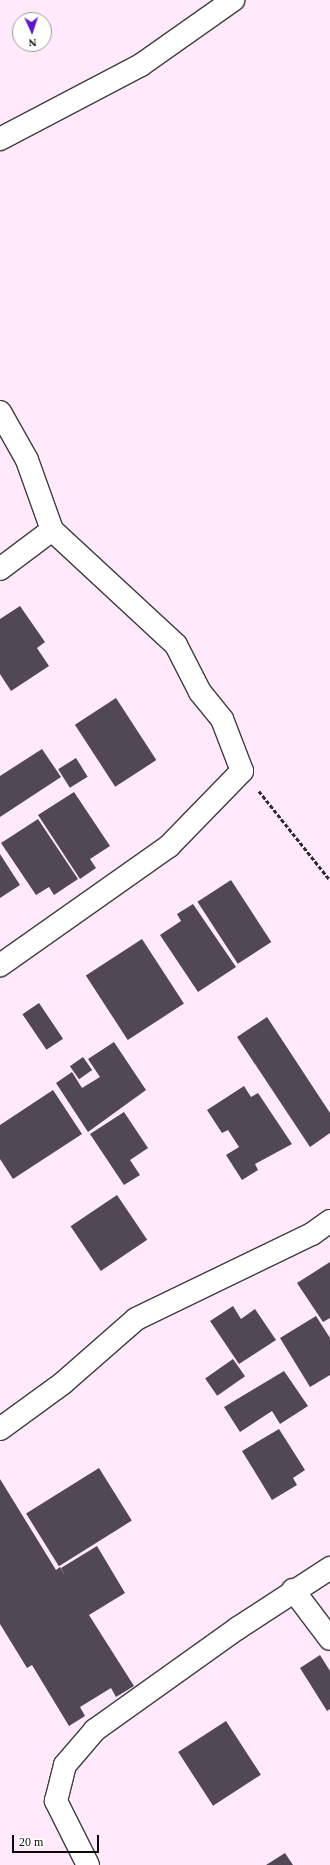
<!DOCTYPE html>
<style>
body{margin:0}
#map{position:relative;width:330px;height:1865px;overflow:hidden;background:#ffe9fa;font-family:"Times New Roman",serif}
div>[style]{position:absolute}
.building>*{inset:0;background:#524754;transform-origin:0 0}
.path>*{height:2.5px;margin-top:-1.25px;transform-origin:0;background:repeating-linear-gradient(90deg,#2d2d2d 0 4px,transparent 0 6px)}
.roads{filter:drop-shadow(1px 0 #3e3e3e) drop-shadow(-1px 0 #3e3e3e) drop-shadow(0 1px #3e3e3e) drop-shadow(0 -1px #3e3e3e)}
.minor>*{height:22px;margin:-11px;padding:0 11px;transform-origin:11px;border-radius:11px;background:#fff}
span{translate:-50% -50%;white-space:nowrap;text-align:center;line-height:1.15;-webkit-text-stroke:4px #fff;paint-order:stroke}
.north{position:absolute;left:12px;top:12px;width:40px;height:40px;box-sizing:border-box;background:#fff;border:1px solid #9d9d9d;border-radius:50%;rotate:177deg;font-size:11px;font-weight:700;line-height:16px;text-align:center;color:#0b0b0b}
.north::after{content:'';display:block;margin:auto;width:14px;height:18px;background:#5c18c6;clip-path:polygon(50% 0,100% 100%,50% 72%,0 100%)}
.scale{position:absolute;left:12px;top:1835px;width:87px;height:18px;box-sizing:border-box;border:2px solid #0b0b0b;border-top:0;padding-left:5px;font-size:12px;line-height:14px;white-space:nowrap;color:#0b0b0b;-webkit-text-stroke:3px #fff;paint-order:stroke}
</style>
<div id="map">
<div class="building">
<i style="clip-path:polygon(20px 606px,45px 642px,37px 648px,49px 666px,11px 691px,0 674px,0 619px)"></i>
<i style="left:116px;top:698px;width:74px;height:49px;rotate:57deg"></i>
<i style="clip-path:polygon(42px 749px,61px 777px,0 817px,0 776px)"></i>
<i style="left:76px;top:758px;width:22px;height:21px;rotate:58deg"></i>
<i style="clip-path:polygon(74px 792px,110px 846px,90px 859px,96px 868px,80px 879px,38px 815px)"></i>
<i style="clip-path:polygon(38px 819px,78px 879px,54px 895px,49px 887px,36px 895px,1px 843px)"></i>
<i style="clip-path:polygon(0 854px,20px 885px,0 898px)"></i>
<i style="left:231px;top:880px;width:74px;height:40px;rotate:57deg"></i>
<i style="clip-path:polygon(193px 904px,236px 967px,198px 992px,160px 935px,181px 921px,177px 914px)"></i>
<i style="left:142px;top:939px;width:77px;height:67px;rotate:57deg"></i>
<i style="left:39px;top:1003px;width:43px;height:20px;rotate:56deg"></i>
<i style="clip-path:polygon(267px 1017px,330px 1113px,330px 1133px,310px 1147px,237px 1037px)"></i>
<i style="clip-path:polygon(114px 1042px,146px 1090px,88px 1132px,56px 1083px,72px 1072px,82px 1088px,100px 1077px,88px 1059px)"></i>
<i style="left:83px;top:1057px;width:16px;height:16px;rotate:55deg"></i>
<i style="clip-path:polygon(244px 1086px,251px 1097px,258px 1093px,292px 1144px,255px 1164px,258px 1170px,242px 1180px,226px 1155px,239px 1147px,228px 1130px,222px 1133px,207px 1110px)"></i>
<i style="clip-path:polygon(53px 1090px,82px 1134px,13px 1179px,0 1159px,0 1125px)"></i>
<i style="clip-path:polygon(124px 1112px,148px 1148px,130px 1160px,140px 1175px,124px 1185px,90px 1134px)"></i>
<i style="left:117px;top:1195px;width:54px;height:56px;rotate:56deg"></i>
<i style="clip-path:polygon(330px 1262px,330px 1318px,323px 1322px,297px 1283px)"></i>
<i style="clip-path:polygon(233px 1306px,241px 1319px,255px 1309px,276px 1340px,239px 1364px,210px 1321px)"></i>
<i style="clip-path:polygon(316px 1316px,330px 1338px,330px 1375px,310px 1387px,280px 1338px)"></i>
<i style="left:233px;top:1359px;width:21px;height:34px;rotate:55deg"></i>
<i style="clip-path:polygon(284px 1371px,308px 1406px,280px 1424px,272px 1411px,240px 1432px,224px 1407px)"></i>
<i style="clip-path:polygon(279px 1429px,305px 1470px,293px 1478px,297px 1485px,272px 1500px,242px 1451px)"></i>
<i style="left:99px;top:1468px;width:62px;height:86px;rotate:58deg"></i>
<i style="clip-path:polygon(0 1479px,56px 1570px,60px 1567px,65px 1576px,61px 1568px,97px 1546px,125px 1593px,89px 1615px,134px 1686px,116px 1697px,111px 1688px,80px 1707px,85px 1716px,69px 1726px,32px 1665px,27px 1668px,0 1624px)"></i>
<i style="clip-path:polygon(320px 1655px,330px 1671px,330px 1709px,327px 1711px,300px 1668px)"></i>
<i style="left:226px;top:1721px;width:64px;height:57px;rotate:57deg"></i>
<i style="clip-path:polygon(285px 1853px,293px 1865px,266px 1865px)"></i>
</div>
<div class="path">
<i style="left:259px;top:791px;width:114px;rotate:51.4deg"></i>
</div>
<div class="roads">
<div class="minor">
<i style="left:0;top:139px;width:159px;rotate:-27.7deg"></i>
<i style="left:141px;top:65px;width:113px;rotate:-35.2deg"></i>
<i style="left:0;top:412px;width:55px;rotate:60.6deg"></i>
<i style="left:27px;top:460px;width:74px;rotate:70.3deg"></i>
<i style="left:52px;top:530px;width:169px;rotate:42.8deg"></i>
<i style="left:176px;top:645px;width:53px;rotate:62.9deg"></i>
<i style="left:200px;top:692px;width:35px;rotate:51deg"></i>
<i style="left:222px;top:719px;width:56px;rotate:69deg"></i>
<i style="left:242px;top:771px;width:105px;rotate:134.2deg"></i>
<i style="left:169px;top:846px;width:207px;rotate:144.8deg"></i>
<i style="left:0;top:569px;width:65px;rotate:-36.9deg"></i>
<i style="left:0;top:1429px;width:78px;rotate:-36.1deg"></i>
<i style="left:63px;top:1383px;width:97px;rotate:-41.2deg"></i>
<i style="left:136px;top:1319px;width:195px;rotate:-25.8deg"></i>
<i style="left:312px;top:1234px;width:22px;rotate:-36deg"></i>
<i style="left:293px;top:1590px;width:61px;rotate:52.9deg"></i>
<i style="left:88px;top:1865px;width:72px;rotate:-116.6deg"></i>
<i style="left:56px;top:1801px;width:37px;rotate:-76deg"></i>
<i style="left:65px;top:1765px;width:46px;rotate:-49.4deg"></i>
<i style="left:95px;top:1730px;width:176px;rotate:-35.5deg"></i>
<i style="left:238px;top:1628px;width:110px;rotate:-33.1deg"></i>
</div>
</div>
<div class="north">N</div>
<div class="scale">20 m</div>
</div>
